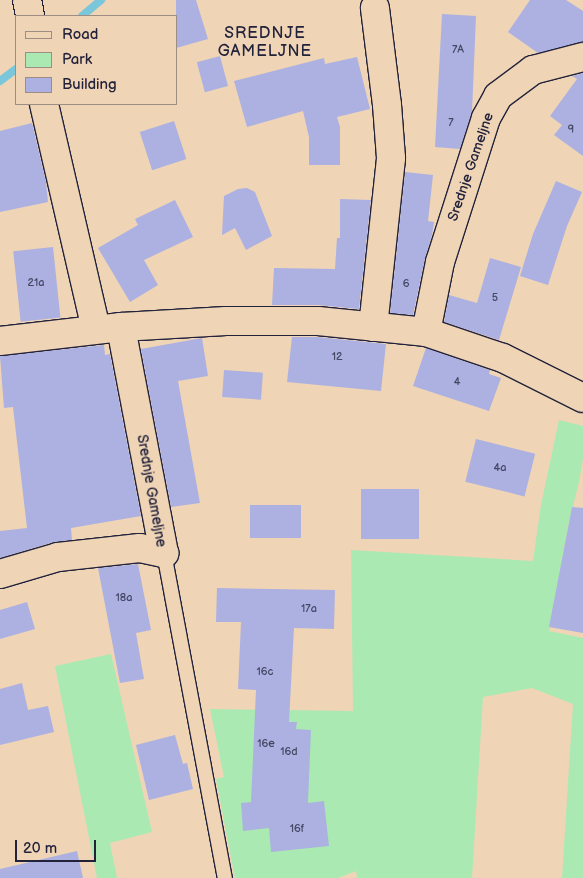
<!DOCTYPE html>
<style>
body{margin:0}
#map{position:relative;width:583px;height:878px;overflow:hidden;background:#efd4b6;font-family:"Balsamiq Sans",sans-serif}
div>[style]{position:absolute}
.green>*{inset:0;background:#aaeab2}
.stream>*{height:8px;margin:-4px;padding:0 4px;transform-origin:4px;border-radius:4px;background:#7ac6da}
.building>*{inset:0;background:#acb1e1;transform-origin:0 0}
.roads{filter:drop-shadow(1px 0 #22223b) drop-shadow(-1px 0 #22223b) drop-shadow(0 1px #22223b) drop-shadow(0 -1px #22223b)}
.lane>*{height:14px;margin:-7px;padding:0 7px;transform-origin:7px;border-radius:7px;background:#efd4b6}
.street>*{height:28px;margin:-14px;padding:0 14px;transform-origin:14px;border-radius:14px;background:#efd4b6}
.secondary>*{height:28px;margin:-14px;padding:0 14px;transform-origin:14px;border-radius:14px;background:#efd4b6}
span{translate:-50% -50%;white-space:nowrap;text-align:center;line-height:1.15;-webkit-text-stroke:4px #efd4b6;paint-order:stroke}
.number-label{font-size:11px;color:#444664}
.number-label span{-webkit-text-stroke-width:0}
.street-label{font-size:14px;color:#22223b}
.quarter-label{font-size:16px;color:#22223b;letter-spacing:1px}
.legend{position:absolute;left:15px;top:15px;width:162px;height:90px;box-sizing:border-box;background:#efd4b6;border:1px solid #9d8d85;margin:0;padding:6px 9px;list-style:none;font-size:15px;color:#22223b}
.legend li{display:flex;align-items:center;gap:10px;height:25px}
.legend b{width:25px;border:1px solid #9d8d85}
.scale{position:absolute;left:15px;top:840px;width:81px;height:22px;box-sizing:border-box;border:2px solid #22223b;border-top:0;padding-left:6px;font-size:15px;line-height:18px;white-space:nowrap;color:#22223b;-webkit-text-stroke:4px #efd4b6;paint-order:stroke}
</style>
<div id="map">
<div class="green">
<i style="clip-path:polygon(559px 420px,583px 426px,583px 458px,579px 482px,569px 522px,549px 631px,583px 638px,583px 878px,562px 878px,573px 704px,532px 688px,483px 697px,472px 878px,357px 878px,356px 871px,338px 878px,235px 878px,216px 779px,224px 777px,210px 709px,353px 711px,351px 550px,533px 561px,541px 505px)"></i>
<i style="clip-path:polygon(111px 654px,152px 832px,110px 843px,117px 878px,97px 878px,55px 666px)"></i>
</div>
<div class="stream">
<i style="left:82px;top:16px;width:25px;rotate:-40deg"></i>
<i style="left:0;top:81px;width:20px;rotate:-37deg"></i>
</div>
<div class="building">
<i style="clip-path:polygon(176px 0,196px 0,208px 39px,176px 48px)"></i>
<i style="clip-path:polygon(530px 0,566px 0,583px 11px,583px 42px,538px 53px,508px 32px)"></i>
<i style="clip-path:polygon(442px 14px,476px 16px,472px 112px,460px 149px,435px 147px)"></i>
<i style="left:220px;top:56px;width:31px;height:24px;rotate:75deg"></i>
<i style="clip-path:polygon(357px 57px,370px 109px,337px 117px,340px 127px,340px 165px,309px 165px,309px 137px,303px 111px,247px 127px,234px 81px,324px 58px,325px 64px)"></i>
<i style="clip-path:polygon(583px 73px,583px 156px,554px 135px,562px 125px,550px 116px,577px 79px,572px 76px)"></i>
<i style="left:174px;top:121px;width:40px;height:36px;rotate:72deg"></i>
<i style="clip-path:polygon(32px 123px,46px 182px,48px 202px,0 212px,0 131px)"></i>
<i style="clip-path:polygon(405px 172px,433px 175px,428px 221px,434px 222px,432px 235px,425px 259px,413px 315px,390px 313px)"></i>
<i style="clip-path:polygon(556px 181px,582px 192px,567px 226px,548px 285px,520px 276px,533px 234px)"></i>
<i style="clip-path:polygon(247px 188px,255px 192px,272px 236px,246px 250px,235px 228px,222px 235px,224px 196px,238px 189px)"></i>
<i style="clip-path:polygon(340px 199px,371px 200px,359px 309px,318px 305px,272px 305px,274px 268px,335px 269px,337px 238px,340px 238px)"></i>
<i style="clip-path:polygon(175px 200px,193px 237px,144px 260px,158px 285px,130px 302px,98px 248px,138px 225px,135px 219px)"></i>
<i style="left:53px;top:247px;width:71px;height:40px;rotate:84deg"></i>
<i style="clip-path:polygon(490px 258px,521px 267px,499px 340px,444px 322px,449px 295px,477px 303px)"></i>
<i style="clip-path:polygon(292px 337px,317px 337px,386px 344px,381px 391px,287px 382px)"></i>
<i style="clip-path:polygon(202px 338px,208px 376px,178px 381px,200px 503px,171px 507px,141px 349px)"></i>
<i style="clip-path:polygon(104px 345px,105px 355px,110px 354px,141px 516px,71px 528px,72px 540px,54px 542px,0 558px,0 531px,27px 528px,13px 407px,4px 408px,0 356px)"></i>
<i style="clip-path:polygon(426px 348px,490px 370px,489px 374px,501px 378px,489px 411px,413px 386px)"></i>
<i style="left:224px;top:370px;width:39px;height:27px;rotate:4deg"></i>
<i style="left:476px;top:439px;width:61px;height:44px;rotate:14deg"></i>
<i style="left:361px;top:489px;width:58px;height:50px"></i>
<i style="left:250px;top:505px;width:51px;height:33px"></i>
<i style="clip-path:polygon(572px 507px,583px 508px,583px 633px,549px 627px)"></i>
<i style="clip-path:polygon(138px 564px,151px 630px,136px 633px,144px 679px,120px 683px,98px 568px)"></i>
<i style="clip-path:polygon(217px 588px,335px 590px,334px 629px,294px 628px,289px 722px,297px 722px,296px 729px,311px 730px,308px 803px,324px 801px,329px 846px,271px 852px,269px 828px,243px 831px,241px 803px,251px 802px,256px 690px,238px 689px,241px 622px,216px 622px)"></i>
<i style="clip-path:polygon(27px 602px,35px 629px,0 639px,0 610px)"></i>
<i style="clip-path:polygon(22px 683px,28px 710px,48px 706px,54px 732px,0 745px,0 689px)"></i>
<i style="clip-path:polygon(175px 735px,183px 764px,187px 763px,193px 789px,149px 800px,136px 745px)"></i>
<i style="clip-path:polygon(77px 851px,83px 878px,0 878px,0 869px)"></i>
</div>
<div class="roads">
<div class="lane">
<i style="left:164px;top:553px;width:331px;rotate:79.4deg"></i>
</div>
<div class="street">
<i style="left:27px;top:0;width:16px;rotate:79deg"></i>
<i style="left:44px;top:104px;width:231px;rotate:77deg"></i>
<i style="left:373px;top:327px;width:170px;rotate:-83.9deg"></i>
<i style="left:391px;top:158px;width:53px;rotate:-94.3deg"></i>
<i style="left:387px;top:105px;width:98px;rotate:-97.1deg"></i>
<i style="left:426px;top:332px;width:71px;rotate:-78.7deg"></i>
<i style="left:440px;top:262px;width:151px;rotate:-72.3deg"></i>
<i style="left:486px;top:118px;width:25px;rotate:-61deg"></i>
<i style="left:498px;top:96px;width:44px;rotate:-36.6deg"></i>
<i style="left:533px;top:70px;width:52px;rotate:-14.6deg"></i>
<i style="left:0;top:574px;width:60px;rotate:-16.3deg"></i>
<i style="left:58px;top:557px;width:82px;rotate:-6.3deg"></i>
<i style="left:140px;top:548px;width:25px;rotate:12deg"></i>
<i style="left:164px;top:553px;width:230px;rotate:-100.8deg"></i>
</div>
<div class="secondary">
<i style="left:0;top:341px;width:122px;rotate:-6.6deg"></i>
<i style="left:121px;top:327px;width:105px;rotate:-3.3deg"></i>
<i style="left:226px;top:321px;width:92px"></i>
<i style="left:318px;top:321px;width:109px;rotate:5.8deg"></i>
<i style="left:426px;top:332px;width:81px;rotate:18.7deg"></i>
<i style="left:503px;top:358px;width:89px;rotate:26.6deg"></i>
</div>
</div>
<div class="number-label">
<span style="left:458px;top:50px">7A</span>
<span style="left:451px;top:123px">7</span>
<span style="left:571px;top:130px">9</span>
<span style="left:36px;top:283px">21a</span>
<span style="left:406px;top:284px">6</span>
<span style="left:495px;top:298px">5</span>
<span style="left:337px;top:357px">12</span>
<span style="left:457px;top:382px">4</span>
<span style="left:500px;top:468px">4a</span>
<span style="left:124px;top:598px">18a</span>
<span style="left:309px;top:609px">17a</span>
<span style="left:265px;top:672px">16c</span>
<span style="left:266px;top:744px">16e</span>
<span style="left:289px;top:752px">16d</span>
<span style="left:297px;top:829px">16f</span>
</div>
<div class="street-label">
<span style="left:471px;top:167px;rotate:-71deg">Srednje Gameljne</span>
<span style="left:151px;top:491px;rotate:80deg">Srednje Gameljne</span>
</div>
<div class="quarter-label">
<span style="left:265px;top:43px">SREDNJE<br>GAMELJNE</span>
</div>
<ul class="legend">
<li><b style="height:6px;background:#efd4b6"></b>Road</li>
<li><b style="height:14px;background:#aaeab2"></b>Park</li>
<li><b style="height:14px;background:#acb1e1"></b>Building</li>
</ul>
<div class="scale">20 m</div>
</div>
